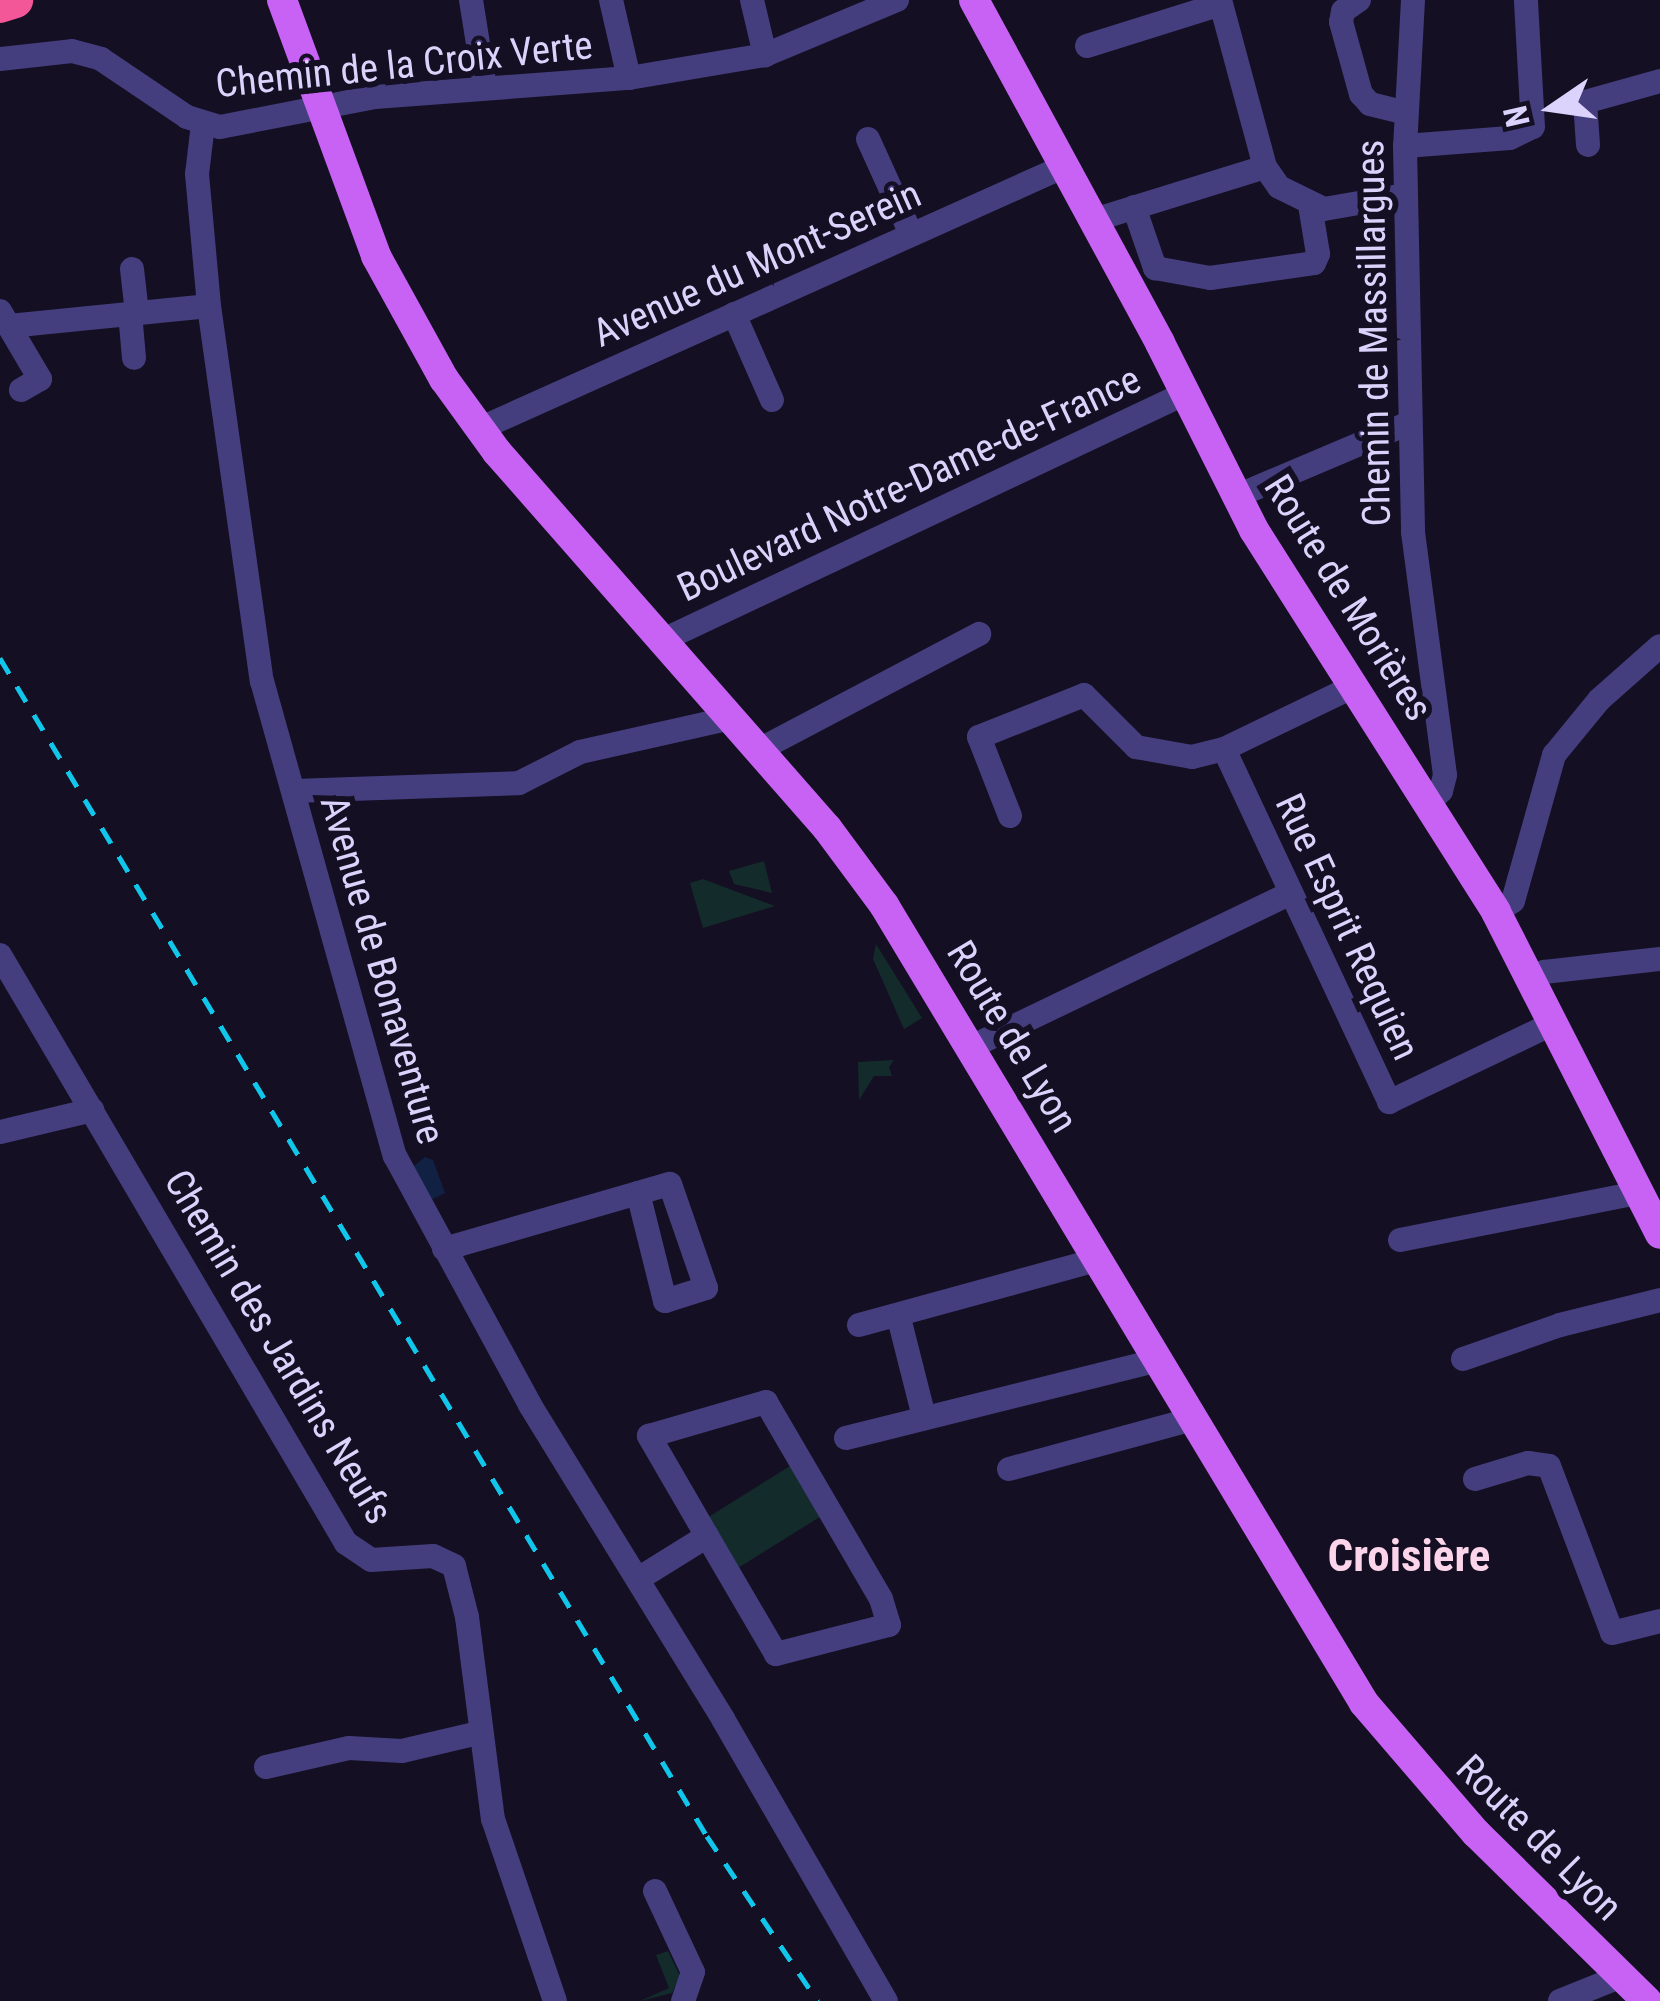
<!DOCTYPE html>
<meta charset="utf-8">
<style>
body{margin:0}
#map{position:relative;width:1660px;height:2001px;overflow:hidden;background:#140f22;font-family:"Roboto Condensed",sans-serif}
div>[style]{position:absolute}
.green>*{inset:0;background:#132b2b;transform-origin:0 0}
.water>*{inset:0;background:#112144}
.minor>*{height:24px;margin:-12px;padding:0 12px;transform-origin:12px;border-radius:12px;background:#443e7e}
.major>*{height:30px;margin:-15px;padding:0 15px;transform-origin:15px;border-radius:15px;background:#c762f4}
.highway>*{height:36px;margin:-18px;padding:0 18px;transform-origin:18px;border-radius:18px;background:#f35798}
.rail>*{height:4.5px;margin-top:-2.25px;transform-origin:0;background:repeating-linear-gradient(90deg,#11c6eb 0 18px,transparent 0 33px)}
span{translate:-50% -50%;white-space:nowrap;text-align:center;line-height:1.15;-webkit-text-stroke:12px #140f22;paint-order:stroke}
.street-label{font-size:39px;color:#dbd3fc}
.quarter-label{font-size:45px;color:#fcd5eb;font-weight:700}
.north{position:absolute;left:1492px;top:48px;width:120px;height:120px;-webkit-text-stroke:9px #140f22;paint-order:stroke;rotate:257deg;font-size:33px;font-weight:700;line-height:48px;text-align:center;color:#dbd3fc}
.north::after{content:'';display:block;margin:auto;width:42px;height:54px;background:#dbd3fc;clip-path:polygon(50% 0,100% 100%,50% 72%,0 100%)}
</style>
<div id="map">
<div class="green">
<i style="clip-path:polygon(764px 861px,772px 893px,734px 884px,729px 871px)"></i>
<i style="clip-path:polygon(703px 879px,775px 906px,703px 928px,690px 883px)"></i>
<i style="clip-path:polygon(876px 944px,922px 1018px,904px 1029px,873px 959px)"></i>
<i style="clip-path:polygon(894px 1060px,889px 1067px,892px 1076px,874px 1076px,859px 1100px,858px 1062px)"></i>
<i style="left:790px;top:1466px;width:59px;height:99px;rotate:58deg"></i>
<i style="clip-path:polygon(668px 1951px,680px 1976px,672px 1993px,640px 2001px,669px 1988px,656px 1955px)"></i>
</div>
<div class="water">
<i style="clip-path:polygon(425px 1157px,433px 1160px,445px 1193px,429px 1201px,414px 1166px)"></i>
</div>
<div class="minor">
<i style="left:471px;top:0;width:88px;rotate:80.9deg"></i>
<i style="left:611px;top:0;width:80px;rotate:77deg"></i>
<i style="left:752px;top:0;width:57px;rotate:76.7deg"></i>
<i style="left:1220px;top:0;width:173px;rotate:74.9deg"></i>
<i style="left:1359px;top:0;width:19px;rotate:145deg"></i>
<i style="left:1343px;top:11px;width:11px;rotate:100deg"></i>
<i style="left:1341px;top:22px;width:75px;rotate:74.5deg"></i>
<i style="left:1361px;top:94px;width:13px;rotate:48deg"></i>
<i style="left:1370px;top:104px;width:37px;rotate:14deg"></i>
<i style="left:1413px;top:0;width:146px;rotate:93.1deg"></i>
<i style="left:1405px;top:146px;width:386px;rotate:88.8deg"></i>
<i style="left:1413px;top:532px;width:245px;rotate:82.5deg"></i>
<i style="left:1445px;top:775px;width:16px;rotate:104deg"></i>
<i style="left:1441px;top:791px;width:15px;rotate:138deg"></i>
<i style="left:1087px;top:46px;width:137px;rotate:-17.4deg"></i>
<i style="left:0;top:59px;width:72px;rotate:-6.3deg"></i>
<i style="left:72px;top:51px;width:30px;rotate:15deg"></i>
<i style="left:101px;top:59px;width:104px;rotate:34deg"></i>
<i style="left:187px;top:117px;width:34px;rotate:17deg"></i>
<i style="left:220px;top:127px;width:158px;rotate:-11deg"></i>
<i style="left:375px;top:97px;width:255px;rotate:-4.3deg"></i>
<i style="left:629px;top:78px;width:138px;rotate:-9.6deg"></i>
<i style="left:765px;top:55px;width:143px;rotate:-22.6deg"></i>
<i style="left:203px;top:124px;width:50px;rotate:96.8deg"></i>
<i style="left:197px;top:174px;width:133px;rotate:84.8deg"></i>
<i style="left:209px;top:306px;width:379px;rotate:82deg"></i>
<i style="left:262px;top:681px;width:493px;rotate:74.4deg"></i>
<i style="left:395px;top:1156px;width:283px;rotate:61.5deg"></i>
<i style="left:530px;top:1405px;width:369px;rotate:58.4deg"></i>
<i style="left:723px;top:1719px;width:326px;rotate:60deg"></i>
<i style="left:868px;top:139px;width:104px;rotate:65.6deg"></i>
<i style="left:1588px;top:145px;width:43px;rotate:-94deg"></i>
<i style="left:1585px;top:102px;width:78px;rotate:-15.6deg"></i>
<i style="left:1405px;top:146px;width:105px;rotate:-4.4deg"></i>
<i style="left:1510px;top:138px;width:25px;rotate:-26deg"></i>
<i style="left:1533px;top:127px;width:127px;rotate:-93.2deg"></i>
<i style="left:1134px;top:207px;width:65px;rotate:71deg"></i>
<i style="left:1155px;top:268px;width:56px;rotate:10.3deg"></i>
<i style="left:1210px;top:278px;width:105px;rotate:-8.2deg"></i>
<i style="left:1314px;top:263px;width:10px;rotate:-66deg"></i>
<i style="left:1318px;top:254px;width:50px;rotate:-99.3deg"></i>
<i style="left:1094px;top:220px;width:179px;rotate:-17.2deg"></i>
<i style="left:1265px;top:167px;width:24px;rotate:55deg"></i>
<i style="left:1279px;top:187px;width:50px;rotate:26.1deg"></i>
<i style="left:1324px;top:209px;width:82px;rotate:-9.8deg"></i>
<i style="left:132px;top:269px;width:44px;rotate:83.5deg"></i>
<i style="left:0;top:311px;width:79px;rotate:59.5deg"></i>
<i style="left:40px;top:379px;width:22px;rotate:150deg"></i>
<i style="left:130px;top:313px;width:45px;rotate:84.9deg"></i>
<i style="left:734px;top:314px;width:94px;rotate:66.2deg"></i>
<i style="left:9px;top:326px;width:201px;rotate:-5.7deg"></i>
<i style="left:479px;top:429px;width:642px;rotate:-24.17deg"></i>
<i style="left:1237px;top:496px;width:187px;rotate:-23deg"></i>
<i style="left:663px;top:640px;width:578px;rotate:-25.28deg"></i>
<i style="left:1224px;top:749px;width:390px;rotate:64.9deg"></i>
<i style="left:1389px;top:1102px;width:181px;rotate:-25.6deg"></i>
<i style="left:759px;top:750px;width:249px;rotate:-27.8deg"></i>
<i style="left:294px;top:791px;width:225px;rotate:-2deg"></i>
<i style="left:519px;top:783px;width:68px;rotate:-26.9deg"></i>
<i style="left:580px;top:752px;width:155px;rotate:-12.7deg"></i>
<i style="left:1010px;top:816px;width:85px;rotate:-111.4deg"></i>
<i style="left:979px;top:737px;width:113px;rotate:-21.8deg"></i>
<i style="left:1084px;top:695px;width:74px;rotate:45deg"></i>
<i style="left:1136px;top:747px;width:57px;rotate:10.1deg"></i>
<i style="left:1192px;top:757px;width:33px;rotate:-14deg"></i>
<i style="left:1224px;top:749px;width:142px;rotate:-25.8deg"></i>
<i style="left:1496px;top:912px;width:20px;rotate:-33deg"></i>
<i style="left:1513px;top:901px;width:152px;rotate:-74.3deg"></i>
<i style="left:1554px;top:755px;width:71px;rotate:-50.7deg"></i>
<i style="left:1599px;top:700px;width:81px;rotate:-41.5deg"></i>
<i style="left:0;top:955px;width:682px;rotate:59.53deg"></i>
<i style="left:346px;top:1543px;width:30px;rotate:34deg"></i>
<i style="left:371px;top:1560px;width:62px;rotate:-3.7deg"></i>
<i style="left:433px;top:1556px;width:23px;rotate:25deg"></i>
<i style="left:454px;top:1566px;width:53px;rotate:75.7deg"></i>
<i style="left:467px;top:1617px;width:204px;rotate:82.7deg"></i>
<i style="left:493px;top:1819px;width:192px;rotate:71.2deg"></i>
<i style="left:1529px;top:979px;width:17px;rotate:-25deg"></i>
<i style="left:1544px;top:972px;width:117px;rotate:-6.4deg"></i>
<i style="left:973px;top:1046px;width:351px;rotate:-25.7deg"></i>
<i style="left:0;top:1132px;width:95px;rotate:-13.4deg"></i>
<i style="left:1400px;top:1240px;width:243px;rotate:-11.2deg"></i>
<i style="left:444px;top:1249px;width:202px;rotate:-16.1deg"></i>
<i style="left:638px;top:1193px;width:33px;rotate:-16deg"></i>
<i style="left:670px;top:1184px;width:110px;rotate:70.9deg"></i>
<i style="left:706px;top:1288px;width:43px;rotate:162.4deg"></i>
<i style="left:665px;top:1301px;width:111px;rotate:-104deg"></i>
<i style="left:900px;top:1322px;width:98px;rotate:75.8deg"></i>
<i style="left:859px;top:1325px;width:250px;rotate:-15.3deg"></i>
<i style="left:1463px;top:1359px;width:103px;rotate:-19.3deg"></i>
<i style="left:1560px;top:1325px;width:103px;rotate:-14deg"></i>
<i style="left:846px;top:1438px;width:322px;rotate:-14deg"></i>
<i style="left:1009px;top:1469px;width:191px;rotate:-15.2deg"></i>
<i style="left:1475px;top:1479px;width:55px;rotate:-16.8deg"></i>
<i style="left:1528px;top:1463px;width:21px;rotate:8deg"></i>
<i style="left:1549px;top:1466px;width:178px;rotate:69.3deg"></i>
<i style="left:1612px;top:1633px;width:49px;rotate:-14deg"></i>
<i style="left:638px;top:1579px;width:81px;rotate:-31.9deg"></i>
<i style="left:707px;top:1536px;width:116px;rotate:-120.1deg"></i>
<i style="left:649px;top:1436px;width:122px;rotate:-16.2deg"></i>
<i style="left:766px;top:1402px;width:228px;rotate:59.7deg"></i>
<i style="left:881px;top:1599px;width:27px;rotate:73deg"></i>
<i style="left:889px;top:1625px;width:117px;rotate:165.6deg"></i>
<i style="left:776px;top:1654px;width:137px;rotate:-120.3deg"></i>
<i style="left:266px;top:1767px;width:85px;rotate:-12.9deg"></i>
<i style="left:349px;top:1748px;width:53px;rotate:3.2deg"></i>
<i style="left:402px;top:1751px;width:78px;rotate:-13.3deg"></i>
<i style="left:655px;top:1891px;width:89px;rotate:64.9deg"></i>
<i style="left:693px;top:1972px;width:31px;rotate:109deg"></i>
<i style="left:1560px;top:2001px;width:67px;rotate:-22deg"></i>
</div>
<div class="major">
<i style="left:282px;top:0;width:273px;rotate:69.8deg"></i>
<i style="left:376px;top:256px;width:141px;rotate:61.1deg"></i>
<i style="left:444px;top:379px;width:90px;rotate:54deg"></i>
<i style="left:497px;top:452px;width:500px;rotate:48.73deg"></i>
<i style="left:827px;top:828px;width:96px;rotate:53.5deg"></i>
<i style="left:884px;top:905px;width:931px;rotate:58.97deg"></i>
<i style="left:1364px;top:1703px;width:172px;rotate:49.3deg"></i>
<i style="left:1476px;top:1833px;width:240px;rotate:44.5deg"></i>
<i style="left:974px;top:0;width:390px;rotate:61.5deg"></i>
<i style="left:1160px;top:343px;width:209px;rotate:63.3deg"></i>
<i style="left:1254px;top:530px;width:452px;rotate:57.6deg"></i>
<i style="left:1496px;top:912px;width:361px;rotate:63deg"></i>
</div>
<div class="highway">
<i style="left:0;top:5px;width:16px;rotate:-18deg"></i>
</div>
<div class="rail">
<i style="left:0;top:658px;width:1374px;rotate:59.03deg"></i>
<i style="left:707px;top:1836px;width:199px;rotate:56.1deg"></i>
</div>
<div class="street-label">
<span style="left:404px;top:65px;rotate:-6deg">Chemin de la Croix Verte</span>
<span style="left:757px;top:264px;rotate:-24deg">Avenue du Mont-Serein</span>
<span style="left:1374px;top:333px;rotate:-91deg">Chemin de Massillargues</span>
<span style="left:909px;top:484px;rotate:-25deg">Boulevard Notre-Dame-de-France</span>
<span style="left:1348px;top:598px;rotate:58deg">Route de Morières</span>
<span style="left:1347px;top:927px;rotate:65deg">Rue Esprit Requien</span>
<span style="left:382px;top:970px;rotate:74deg">Avenue de Bonaventure</span>
<span style="left:1012px;top:1037px;rotate:59deg">Route de Lyon</span>
<span style="left:278px;top:1347px;rotate:59deg">Chemin des Jardins Neufs</span>
<span style="left:1539px;top:1838px;rotate:45deg">Route de Lyon</span>
</div>
<div class="quarter-label">
<span style="left:1409px;top:1556px">Croisière</span>
</div>
<div class="north">N</div>
</div>
